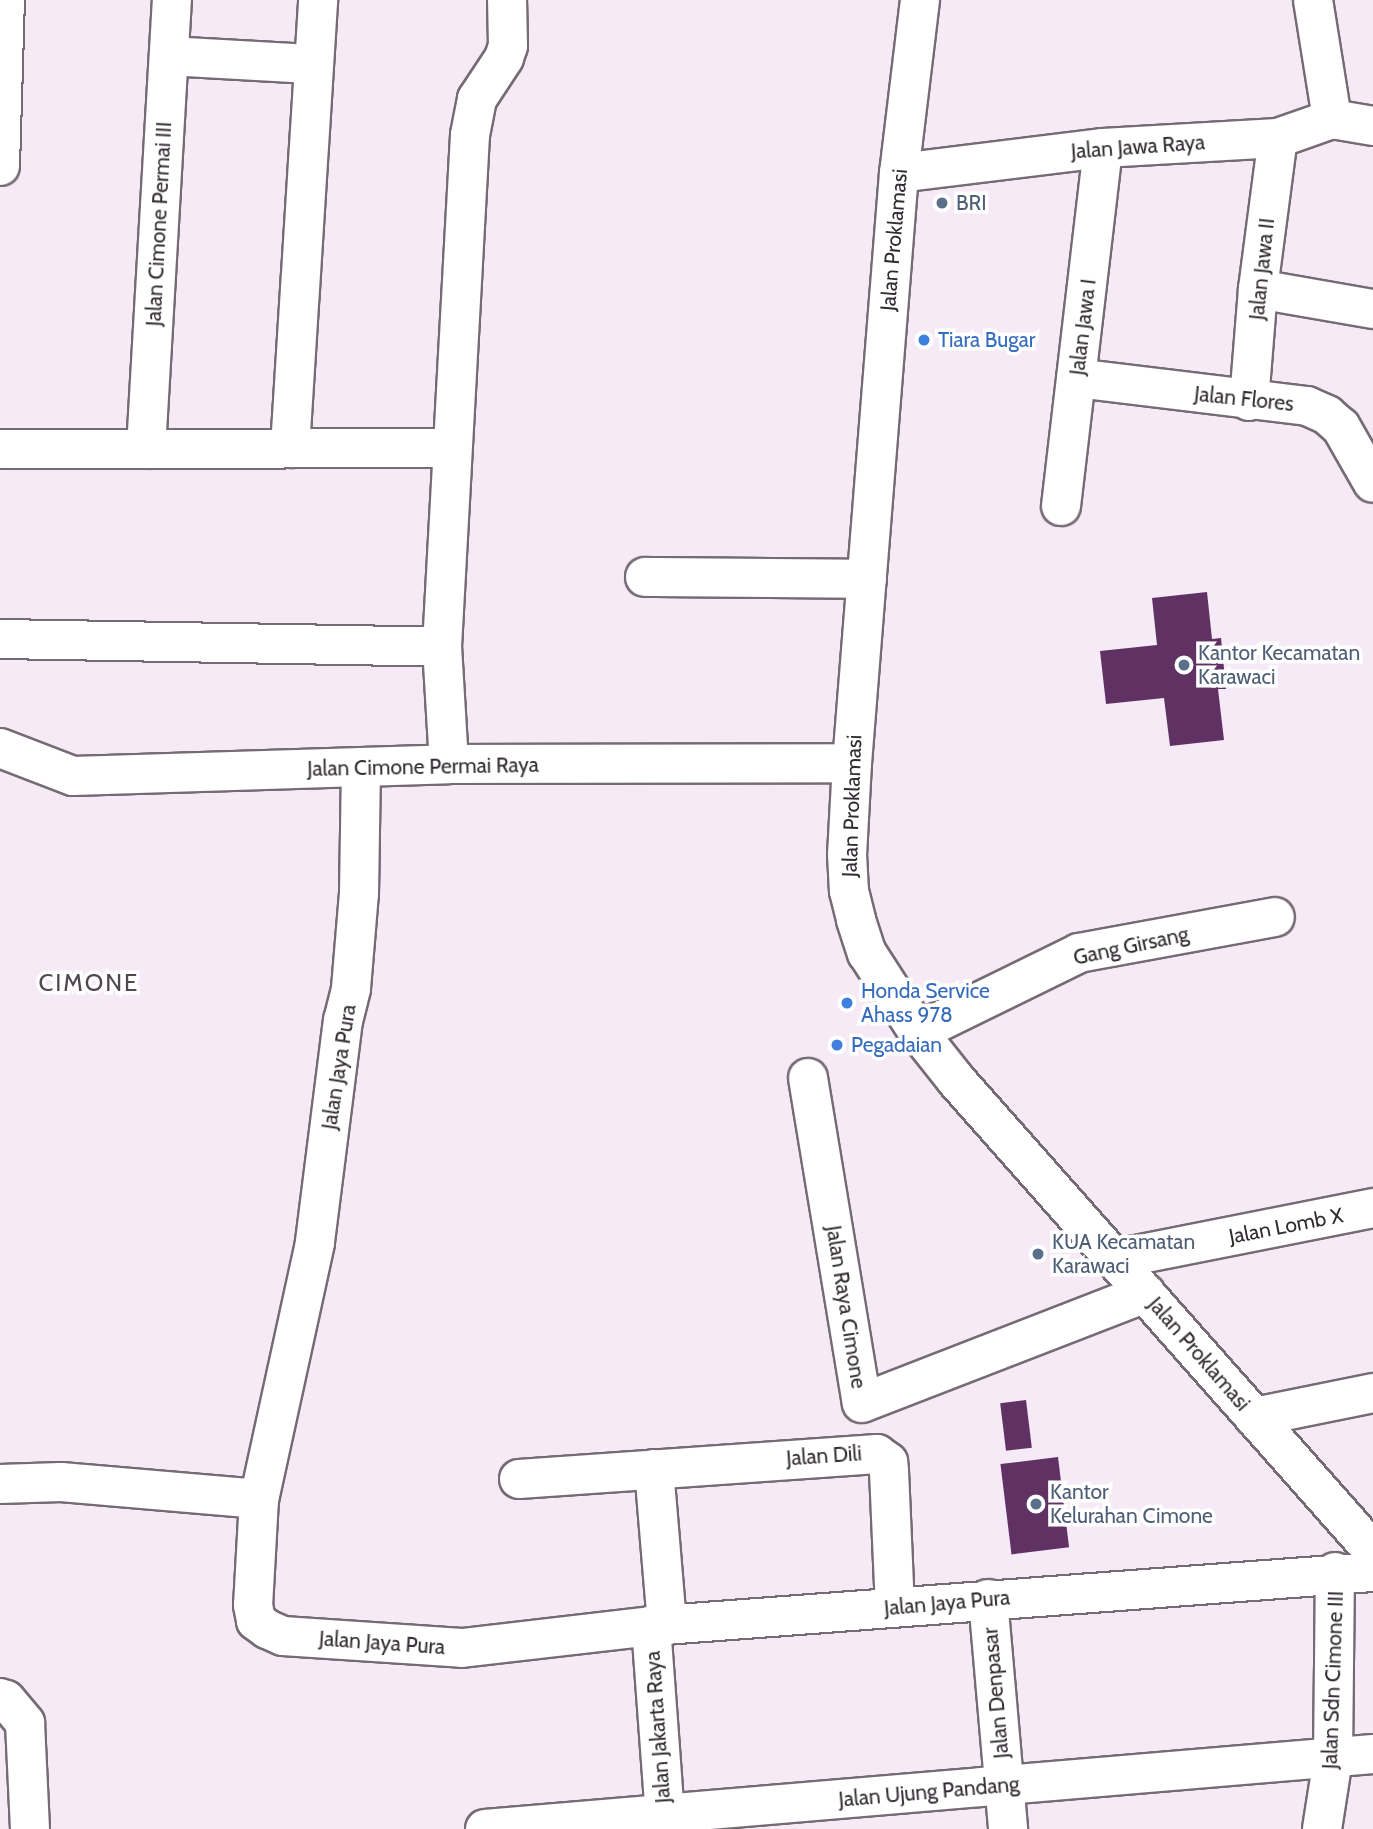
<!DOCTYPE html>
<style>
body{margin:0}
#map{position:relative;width:1373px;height:1829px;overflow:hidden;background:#f5eaf6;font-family:Cabin,sans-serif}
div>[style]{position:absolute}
.building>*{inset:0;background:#603264;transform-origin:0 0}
.roads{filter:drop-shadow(2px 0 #756b75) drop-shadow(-2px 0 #756b75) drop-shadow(0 2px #756b75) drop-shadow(0 -2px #756b75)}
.minor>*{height:38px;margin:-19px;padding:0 19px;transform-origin:19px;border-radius:19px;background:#fff}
.major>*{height:38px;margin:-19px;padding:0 19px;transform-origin:19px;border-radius:19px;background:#fff}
.dots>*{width:19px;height:19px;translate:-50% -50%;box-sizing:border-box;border:4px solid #fff;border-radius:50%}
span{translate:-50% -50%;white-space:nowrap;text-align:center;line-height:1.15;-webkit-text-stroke:7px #fff;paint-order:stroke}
.street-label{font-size:21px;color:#312c31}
.service-label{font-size:21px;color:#4e5e75}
.left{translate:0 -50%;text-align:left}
.shop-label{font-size:21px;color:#366cbe}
.quarter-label{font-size:24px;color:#504751;letter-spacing:2px}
</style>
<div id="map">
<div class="building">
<i style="clip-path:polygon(1207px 592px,1212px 639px,1221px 638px,1226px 689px,1218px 689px,1224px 740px,1170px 746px,1164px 698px,1106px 704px,1100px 651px,1157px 645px,1152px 598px)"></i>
<i style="left:1026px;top:1400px;width:48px;height:26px;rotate:83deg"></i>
<i style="left:1058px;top:1457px;width:91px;height:58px;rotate:83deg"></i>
</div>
<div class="roads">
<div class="minor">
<i style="left:1313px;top:0;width:121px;rotate:80.9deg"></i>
<i style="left:169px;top:56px;width:145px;rotate:3.2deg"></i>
<i style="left:0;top:166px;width:166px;rotate:-88.3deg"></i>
<i style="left:899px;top:173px;width:206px;rotate:-7deg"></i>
<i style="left:1103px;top:148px;width:175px;rotate:-3.3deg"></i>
<i style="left:1278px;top:138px;width:57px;rotate:-19.4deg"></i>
<i style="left:1332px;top:119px;width:42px;rotate:9.7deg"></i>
<i style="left:1258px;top:289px;width:117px;rotate:9.9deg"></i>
<i style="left:1076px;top:378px;width:233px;rotate:6.9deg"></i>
<i style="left:1307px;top:406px;width:22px;rotate:24deg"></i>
<i style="left:1327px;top:415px;width:18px;rotate:41deg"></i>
<i style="left:1341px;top:427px;width:64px;rotate:60.3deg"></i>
<i style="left:1249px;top:401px;width:112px;rotate:-85.4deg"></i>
<i style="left:1258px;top:289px;width:152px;rotate:-82.5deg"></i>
<i style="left:290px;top:448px;width:449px;rotate:-86.4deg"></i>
<i style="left:0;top:449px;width:452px;rotate:-0.1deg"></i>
<i style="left:146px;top:449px;width:450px;rotate:-86.7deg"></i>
<i style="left:1061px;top:506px;width:360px;rotate:-83.3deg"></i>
<i style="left:645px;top:577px;width:222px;rotate:0.5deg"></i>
<i style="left:0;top:639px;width:442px;rotate:1deg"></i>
<i style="left:0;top:748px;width:78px;rotate:21deg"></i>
<i style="left:73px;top:776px;width:376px;rotate:-1.8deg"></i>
<i style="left:449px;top:764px;width:403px;rotate:-0.1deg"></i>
<i style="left:449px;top:764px;width:117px;rotate:-93.4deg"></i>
<i style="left:442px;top:647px;width:513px;rotate:-86.87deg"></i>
<i style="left:470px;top:135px;width:37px;rotate:-79deg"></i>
<i style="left:477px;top:99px;width:49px;rotate:-56.6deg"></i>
<i style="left:504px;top:58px;width:13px;rotate:-72deg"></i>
<i style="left:508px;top:46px;width:46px;rotate:-91.2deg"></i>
<i style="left:361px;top:767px;width:126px;rotate:90.9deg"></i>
<i style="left:359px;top:893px;width:96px;rotate:94.8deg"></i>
<i style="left:351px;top:989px;width:32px;rotate:104deg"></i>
<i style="left:343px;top:1020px;width:225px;rotate:97.2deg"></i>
<i style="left:315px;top:1243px;width:262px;rotate:102.3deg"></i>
<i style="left:259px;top:1499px;width:106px;rotate:93.2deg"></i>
<i style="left:253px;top:1605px;width:16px;rotate:79deg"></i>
<i style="left:256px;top:1621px;width:14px;rotate:36deg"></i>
<i style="left:267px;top:1629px;width:17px;rotate:24deg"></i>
<i style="left:283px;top:1636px;width:179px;rotate:3.8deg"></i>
<i style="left:462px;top:1648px;width:190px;rotate:-6.6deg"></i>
<i style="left:651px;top:1626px;width:724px;rotate:-4.28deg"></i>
<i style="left:918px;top:1032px;width:179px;rotate:-26.1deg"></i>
<i style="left:1079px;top:953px;width:199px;rotate:-10.4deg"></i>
<i style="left:808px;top:1078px;width:329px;rotate:80.6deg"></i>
<i style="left:862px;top:1403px;width:304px;rotate:-21.2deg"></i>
<i style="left:1116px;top:1259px;width:262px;rotate:-11.2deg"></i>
<i style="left:1254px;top:1417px;width:121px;rotate:-11.4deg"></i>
<i style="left:654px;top:1469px;width:157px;rotate:85.2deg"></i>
<i style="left:519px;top:1479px;width:359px;rotate:-4deg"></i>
<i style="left:877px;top:1454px;width:14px;rotate:36deg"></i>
<i style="left:888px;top:1462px;width:9px;rotate:84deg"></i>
<i style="left:889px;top:1471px;width:136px;rotate:87.5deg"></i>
<i style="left:0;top:1484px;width:61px;rotate:-1.9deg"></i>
<i style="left:61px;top:1482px;width:199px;rotate:4.9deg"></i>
<i style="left:988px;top:1599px;width:231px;rotate:85deg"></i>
<i style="left:651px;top:1626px;width:204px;rotate:85.8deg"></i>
<i style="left:0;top:1698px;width:6px;rotate:18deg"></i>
<i style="left:6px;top:1700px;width:30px;rotate:50deg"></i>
<i style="left:25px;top:1723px;width:106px;rotate:87.3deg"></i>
<i style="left:485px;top:1829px;width:891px;rotate:-4.83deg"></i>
<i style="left:1322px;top:1829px;width:71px;rotate:-81.1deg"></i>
<i style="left:1333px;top:1759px;width:187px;rotate:-89.4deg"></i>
</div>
<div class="major">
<i style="left:920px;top:0;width:174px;rotate:96.9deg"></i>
<i style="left:899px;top:173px;width:592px;rotate:94.55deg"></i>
<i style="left:852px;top:763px;width:91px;rotate:93.1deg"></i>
<i style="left:847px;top:854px;width:37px;rotate:87deg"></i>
<i style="left:849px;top:891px;width:30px;rotate:76deg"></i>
<i style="left:856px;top:920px;width:35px;rotate:72deg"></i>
<i style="left:867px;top:953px;width:94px;rotate:57.2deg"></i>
<i style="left:918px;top:1032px;width:61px;rotate:51.6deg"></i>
<i style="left:956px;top:1080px;width:629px;rotate:48.48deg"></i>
</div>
</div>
<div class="dots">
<i style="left:942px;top:203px;background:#5c6f8a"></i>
<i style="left:924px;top:340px;background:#3f7fe0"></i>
<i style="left:1184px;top:665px;background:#5c6f8a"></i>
<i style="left:847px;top:1003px;background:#3f7fe0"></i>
<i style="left:837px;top:1045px;background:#3f7fe0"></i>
<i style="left:1038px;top:1254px;background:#5c6f8a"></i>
<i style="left:1036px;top:1504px;background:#5c6f8a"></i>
</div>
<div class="street-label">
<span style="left:1138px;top:147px;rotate:-4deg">Jalan Jawa Raya</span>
<span style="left:159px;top:224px;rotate:-87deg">Jalan Cimone Permai III</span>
<span style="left:894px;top:240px;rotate:-85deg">Jalan Proklamasi</span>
<span style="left:1262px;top:269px;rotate:-84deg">Jalan Jawa II</span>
<span style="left:1083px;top:327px;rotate:-83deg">Jalan Jawa I</span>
<span style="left:1244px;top:399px;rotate:6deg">Jalan Flores</span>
<span style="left:423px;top:767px;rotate:-1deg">Jalan Cimone Permai Raya</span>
<span style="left:852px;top:806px;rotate:-88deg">Jalan Proklamasi</span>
<span style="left:1131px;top:946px;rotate:-12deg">Gang Girsang</span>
<span style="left:339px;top:1067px;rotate:-81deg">Jalan Jaya Pura</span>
<span style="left:1286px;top:1226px;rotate:-11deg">Jalan Lomb X</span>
<span style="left:846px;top:1307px;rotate:81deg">Jalan Raya Cimone</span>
<span style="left:1199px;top:1354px;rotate:49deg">Jalan Proklamasi</span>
<span style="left:824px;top:1456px;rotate:-4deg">Jalan Dili</span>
<span style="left:947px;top:1603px;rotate:-5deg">Jalan Jaya Pura</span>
<span style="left:382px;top:1643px;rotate:4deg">Jalan Jaya Pura</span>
<span style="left:1333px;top:1680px;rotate:-88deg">Jalan Sdn Cimone III</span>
<span style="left:996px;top:1693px;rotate:-95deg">Jalan Denpasar</span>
<span style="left:658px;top:1727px;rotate:-94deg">Jalan Jakarta Raya</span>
<span style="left:929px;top:1792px;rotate:-5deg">Jalan Ujung Pandang</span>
</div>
<div class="service-label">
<span class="left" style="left:956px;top:203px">BRI</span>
<span class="left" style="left:1198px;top:665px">Kantor Kecamatan<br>Karawaci</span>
<span class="left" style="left:1052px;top:1254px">KUA Kecamatan<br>Karawaci</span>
<span class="left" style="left:1050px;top:1504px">Kantor<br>Kelurahan Cimone</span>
</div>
<div class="shop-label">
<span class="left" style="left:938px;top:340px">Tiara Bugar</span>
<span class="left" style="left:861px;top:1003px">Honda Service<br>Ahass 978</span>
<span class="left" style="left:851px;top:1045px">Pegadaian</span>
</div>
<div class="quarter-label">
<span style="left:89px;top:983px">CIMONE</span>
</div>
</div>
